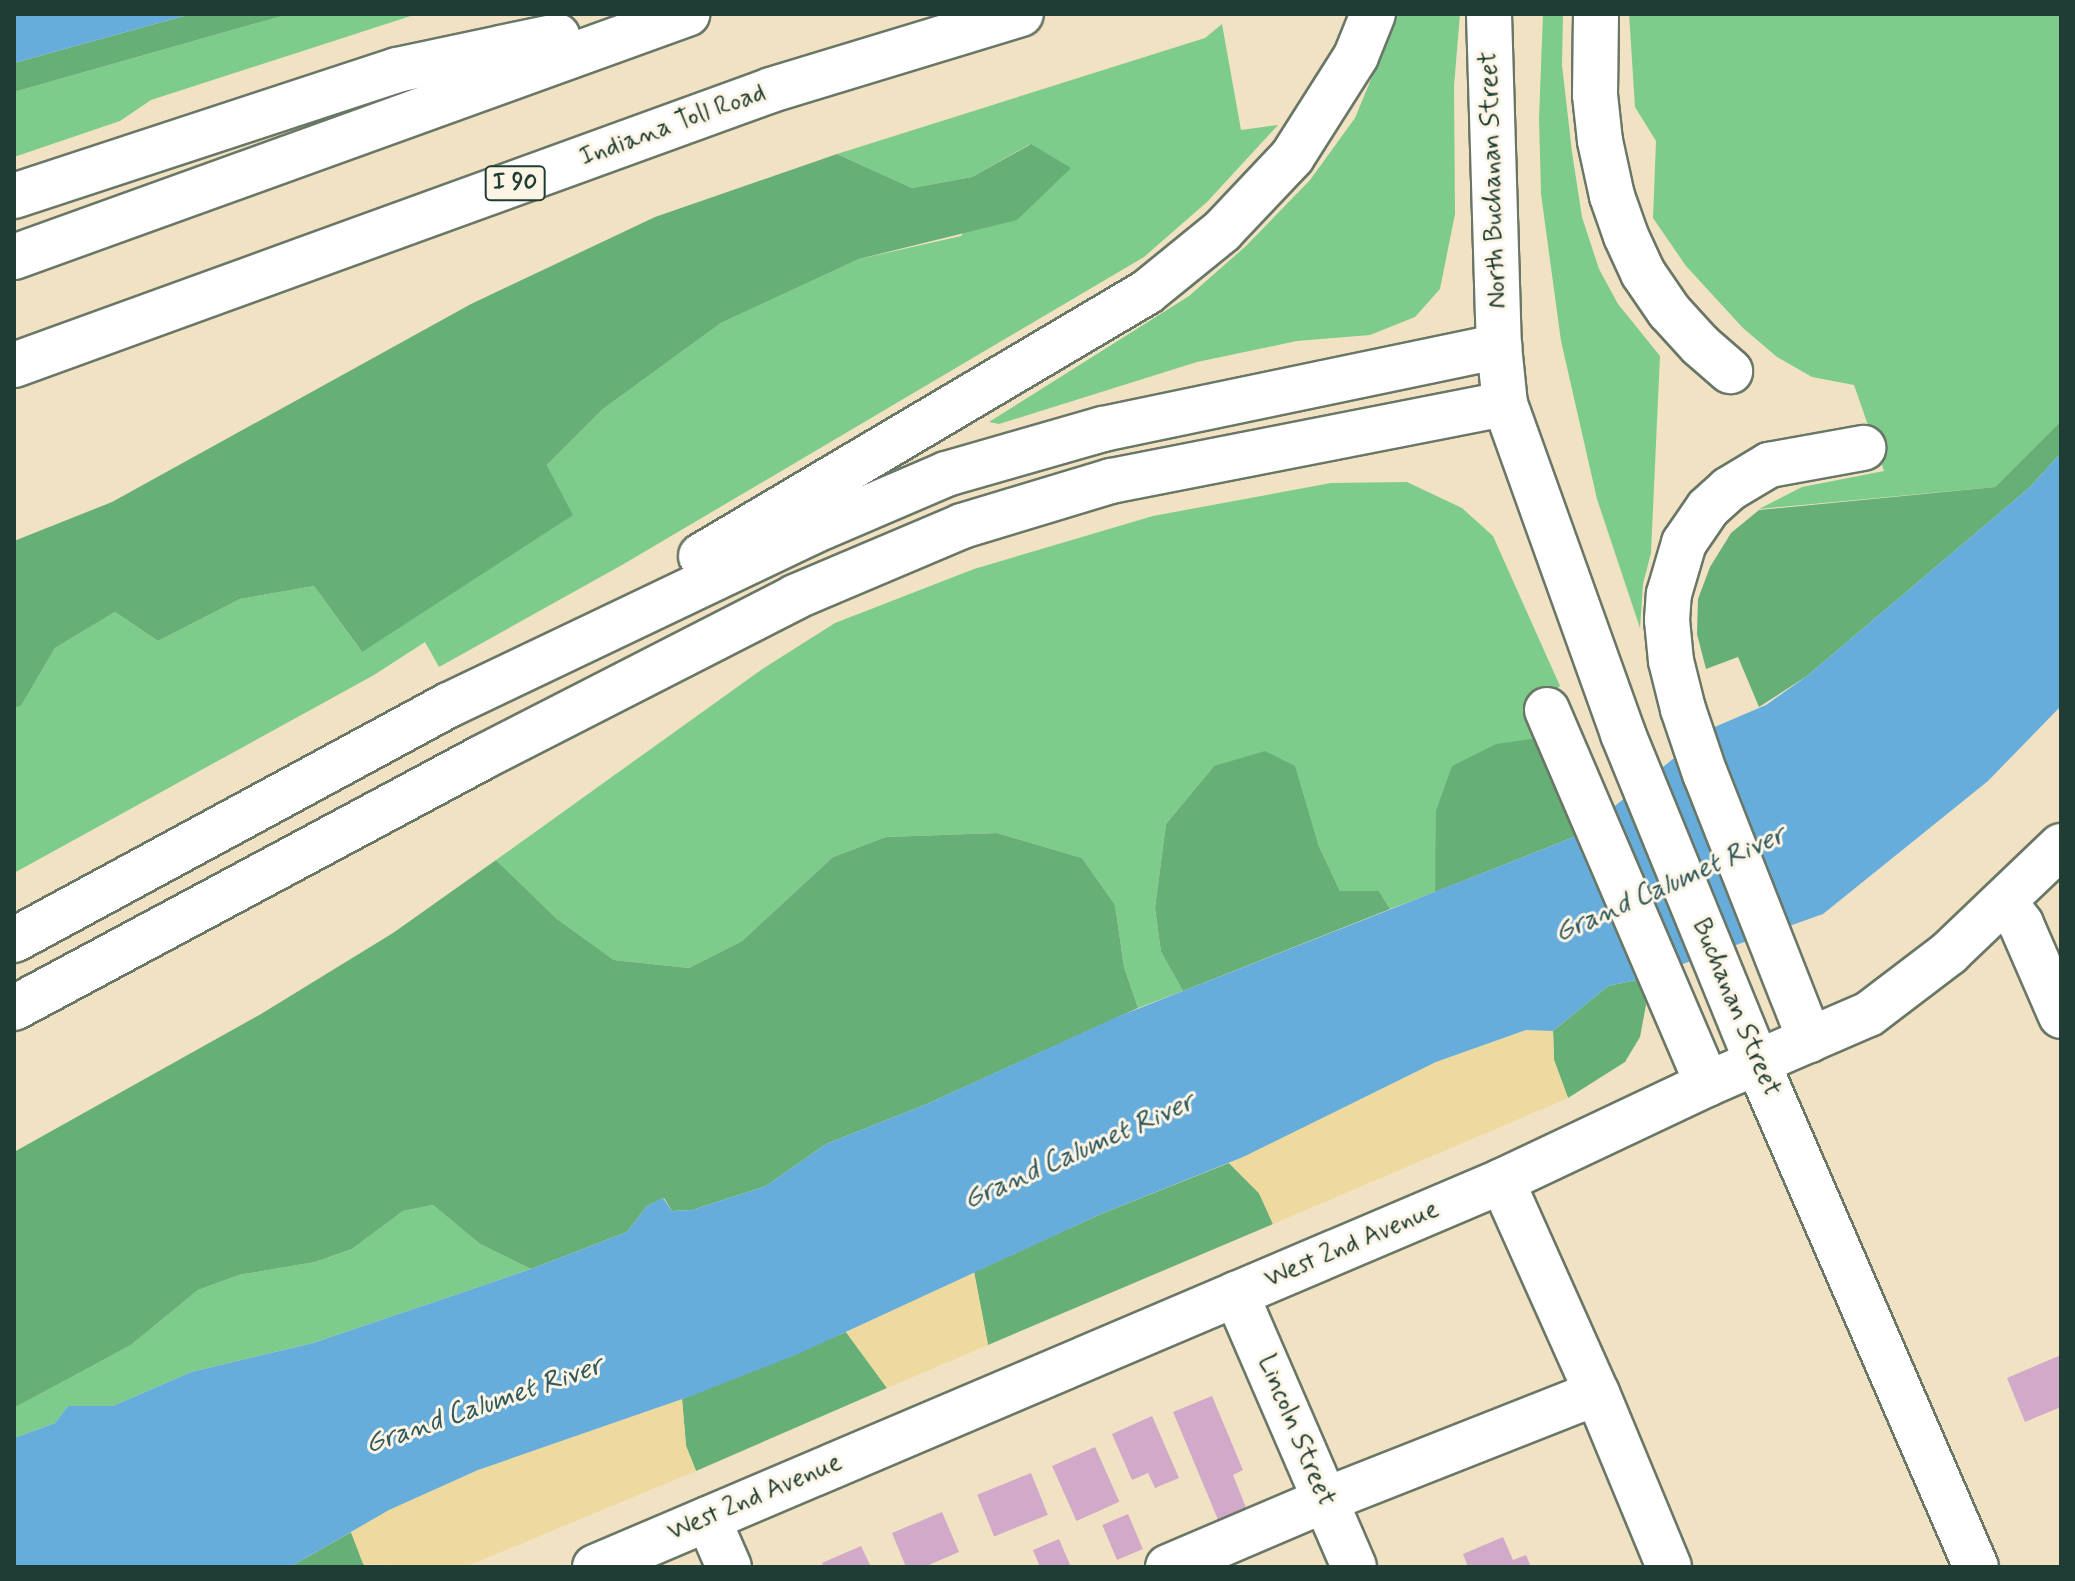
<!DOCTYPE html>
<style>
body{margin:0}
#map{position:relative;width:2075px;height:1581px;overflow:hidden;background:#f2e2c4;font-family:Mynerve,sans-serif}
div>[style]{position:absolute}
.green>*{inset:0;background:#7ecc8c}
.forest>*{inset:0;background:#66b078}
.sand>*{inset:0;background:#eeda9e}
.water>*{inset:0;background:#66addc}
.building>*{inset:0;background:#d0aac8;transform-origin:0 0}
.roads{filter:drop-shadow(2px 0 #697766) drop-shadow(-2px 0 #697766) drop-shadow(0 2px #697766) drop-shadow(0 -2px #697766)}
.minor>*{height:44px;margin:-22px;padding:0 22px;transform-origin:22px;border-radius:22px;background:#fff}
.major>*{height:44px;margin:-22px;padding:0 22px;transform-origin:22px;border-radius:22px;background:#fff}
.highway>*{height:44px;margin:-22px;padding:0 22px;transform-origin:22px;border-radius:22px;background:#fff}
span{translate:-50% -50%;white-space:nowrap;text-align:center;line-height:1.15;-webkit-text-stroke:6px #fcf5e5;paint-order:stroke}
.shield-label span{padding:2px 6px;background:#fcf5e5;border:2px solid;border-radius:6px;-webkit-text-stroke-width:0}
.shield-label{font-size:24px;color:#1f3d34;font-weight:700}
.street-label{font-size:26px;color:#1f3d34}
.water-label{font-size:28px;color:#31595e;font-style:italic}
.frame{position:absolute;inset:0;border:16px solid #1f3d34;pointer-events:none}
</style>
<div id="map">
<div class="green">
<i style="clip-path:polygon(289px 14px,417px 14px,151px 100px,120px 121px,14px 157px,14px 92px)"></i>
<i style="clip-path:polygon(1398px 14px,1460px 14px,1454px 86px,1455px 214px,1440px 289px,1415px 317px,1370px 335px,1297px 341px,1197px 362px,999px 424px,989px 422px,1189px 296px,1246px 246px,1310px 180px,1355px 118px)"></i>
<i style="clip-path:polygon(1543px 14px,1563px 14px,1562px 65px,1572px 152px,1582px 217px,1599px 269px,1618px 304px,1660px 356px,1651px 553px,1643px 584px,1640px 628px,1597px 499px,1561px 341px,1541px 194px,1539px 118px)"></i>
<i style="clip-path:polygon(1629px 14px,2061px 14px,2061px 421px,1995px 487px,1759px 509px,1802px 487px,1884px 471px,1854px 385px,1812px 377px,1777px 357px,1743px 328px,1686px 266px,1653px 218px,1656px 141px,1635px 107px)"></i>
<i style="clip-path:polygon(1222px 24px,1241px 130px,1278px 125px,1207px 202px,1144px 257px,622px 565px,439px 667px,425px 642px,374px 675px,14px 873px,14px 708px,21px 706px,55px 648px,115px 612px,158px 641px,240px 599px,314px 586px,361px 651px,572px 514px,547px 465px,603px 409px,721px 323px,859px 259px,961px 236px,1030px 144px,972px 177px,912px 188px,837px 154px,1205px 38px)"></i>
<i style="clip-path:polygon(1407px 482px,1462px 508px,1493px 536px,1560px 686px,1533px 713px,1539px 738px,1436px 860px,1435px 892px,1390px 909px,1379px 891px,1340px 891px,1318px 844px,1214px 766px,1166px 824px,1155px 908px,1161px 952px,1183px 991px,1138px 1008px,1124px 967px,1115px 905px,1082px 858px,997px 833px,886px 837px,833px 857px,742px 941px,689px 968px,614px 960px,557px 919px,496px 860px,761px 670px,835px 623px,974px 569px,1153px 516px,1331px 483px)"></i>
<i style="clip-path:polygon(433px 1205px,480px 1244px,531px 1269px,313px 1343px,191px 1372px,113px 1406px,68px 1406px,55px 1423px,14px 1438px,14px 1408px,131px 1345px,198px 1290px,239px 1275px,315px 1262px,352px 1249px,403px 1211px)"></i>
</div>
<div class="forest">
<i style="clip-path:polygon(191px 14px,289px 14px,14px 92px,14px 63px)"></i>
<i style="clip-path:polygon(1031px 144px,1071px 168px,1017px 220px,859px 259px,721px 323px,603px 409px,547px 465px,573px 515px,362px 652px,314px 586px,240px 599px,158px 641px,115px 612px,55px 648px,21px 706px,14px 708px,14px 541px,112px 502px,471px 304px,655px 217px,837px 154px,912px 188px,972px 177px)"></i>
<i style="clip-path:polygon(2061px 421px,2061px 453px,2029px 488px,1807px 676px,1759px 707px,1738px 657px,1706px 669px,1697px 634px,1698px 599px,1710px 567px,1731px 533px,1759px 510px,1995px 487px)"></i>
<i style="clip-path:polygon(1539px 738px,1579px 835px,1435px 892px,1436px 811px,1452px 766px,1496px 744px)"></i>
<i style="clip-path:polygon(1265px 751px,1295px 766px,1318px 844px,1340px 891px,1379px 891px,1390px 909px,1183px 991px,1161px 952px,1155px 908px,1166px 824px,1214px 766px)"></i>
<i style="clip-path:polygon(997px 833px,1082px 858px,1115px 905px,1124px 967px,1138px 1008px,927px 1104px,826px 1144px,766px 1186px,692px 1210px,672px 1211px,664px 1198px,647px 1206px,627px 1232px,531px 1269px,480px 1244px,433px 1205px,403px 1211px,352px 1249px,315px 1262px,239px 1275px,198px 1290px,131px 1345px,14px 1408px,14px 1152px,261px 1014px,393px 933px,496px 860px,557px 919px,614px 960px,689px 968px,742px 941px,833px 857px,886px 837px)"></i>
<i style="clip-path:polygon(1641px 979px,1646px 1005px,1640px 1037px,1625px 1062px,1568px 1098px,1554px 1060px,1553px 1031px,1608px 986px)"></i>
<i style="clip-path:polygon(1229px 1163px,1259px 1193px,1273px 1224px,988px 1345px,974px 1272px,1101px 1214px)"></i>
<i style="clip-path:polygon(846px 1332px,887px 1388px,696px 1471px,686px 1446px,682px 1399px)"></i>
<i style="clip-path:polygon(351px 1532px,365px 1567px,290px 1567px)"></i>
</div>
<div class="sand">
<i style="clip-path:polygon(1526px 1030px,1553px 1031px,1554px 1060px,1568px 1098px,1273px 1224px,1259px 1193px,1229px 1163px,1437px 1062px)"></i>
<i style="clip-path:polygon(974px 1272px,988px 1345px,887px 1388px,846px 1332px)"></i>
<i style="clip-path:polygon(682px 1399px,686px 1446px,696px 1471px,465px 1567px,363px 1564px,351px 1532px,389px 1510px,478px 1470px)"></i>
</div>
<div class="water">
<i style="clip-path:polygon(14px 14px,191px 14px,14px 63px)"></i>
<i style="clip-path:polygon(2061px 453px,2061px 706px,1988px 781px,1823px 914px,1641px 979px,1608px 986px,1553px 1031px,1526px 1030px,1436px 1062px,1243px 1157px,1101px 1214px,798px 1354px,691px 1396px,478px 1470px,389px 1510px,290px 1567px,14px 1567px,14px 1438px,55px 1423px,68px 1406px,113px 1406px,191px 1372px,313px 1343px,531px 1269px,627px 1232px,647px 1206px,663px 1198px,672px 1211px,692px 1210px,766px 1186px,826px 1144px,927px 1104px,1117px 1017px,1579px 835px,1710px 729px,1766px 705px,1807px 676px,2029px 488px)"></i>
</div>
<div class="building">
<i style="clip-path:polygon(2061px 1355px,2061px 1407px,2025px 1422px,2007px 1378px)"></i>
<i style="clip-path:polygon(1212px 1396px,1243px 1470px,1233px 1475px,1247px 1510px,1219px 1522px,1173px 1412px)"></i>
<i style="clip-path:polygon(1152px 1416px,1179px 1478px,1155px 1488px,1148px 1473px,1132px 1480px,1112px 1434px)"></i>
<i style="left:1095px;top:1447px;width:60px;height:47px;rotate:66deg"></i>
<i style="left:1031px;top:1473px;width:45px;height:58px;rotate:68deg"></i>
<i style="clip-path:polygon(942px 1512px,959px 1552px,924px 1567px,906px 1567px,892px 1533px)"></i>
<i style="left:1128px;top:1514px;width:38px;height:28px;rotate:67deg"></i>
<i style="clip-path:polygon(1503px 1537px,1513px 1560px,1526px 1555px,1531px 1567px,1468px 1567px,1463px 1554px)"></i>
<i style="clip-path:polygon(1059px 1539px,1071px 1567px,1040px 1567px,1033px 1550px)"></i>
<i style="clip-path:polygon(861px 1546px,871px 1567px,824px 1567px,822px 1563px)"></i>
</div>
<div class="roads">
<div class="minor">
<i style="left:1596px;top:14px;width:81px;rotate:90.7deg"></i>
<i style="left:1595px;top:95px;width:46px;rotate:83.8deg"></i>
<i style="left:1600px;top:141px;width:56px;rotate:77.7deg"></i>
<i style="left:1612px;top:196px;width:42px;rotate:70.7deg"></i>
<i style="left:1626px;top:236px;width:41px;rotate:65.3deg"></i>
<i style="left:1643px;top:273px;width:46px;rotate:55.6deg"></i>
<i style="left:1669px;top:311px;width:46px;rotate:47.6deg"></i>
<i style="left:1700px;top:345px;width:40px;rotate:41deg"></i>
<i style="left:1547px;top:710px;width:407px;rotate:66.8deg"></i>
<i style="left:2004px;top:902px;width:28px;rotate:52deg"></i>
<i style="left:2021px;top:924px;width:100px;rotate:66.5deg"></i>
<i style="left:1810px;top:1040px;width:286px;rotate:-111.5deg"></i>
<i style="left:1705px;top:774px;width:69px;rotate:-108.7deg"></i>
<i style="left:1683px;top:709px;width:49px;rotate:-104deg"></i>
<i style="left:1671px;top:661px;width:41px;rotate:-95.6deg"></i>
<i style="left:1667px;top:620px;width:26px;rotate:-86deg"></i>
<i style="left:1669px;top:594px;width:53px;rotate:-73.6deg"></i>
<i style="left:1684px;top:543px;width:42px;rotate:-55.6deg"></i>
<i style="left:1708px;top:508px;width:28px;rotate:-42deg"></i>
<i style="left:1729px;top:489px;width:47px;rotate:-31deg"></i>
<i style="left:1769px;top:465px;width:96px;rotate:-10.3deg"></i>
<i style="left:1502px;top:1181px;width:232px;rotate:65.9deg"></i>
<i style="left:1597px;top:1393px;width:188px;rotate:67.5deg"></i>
<i style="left:1236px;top:1294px;width:297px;rotate:66.6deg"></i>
<i style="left:708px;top:1519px;width:52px;rotate:66.4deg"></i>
<i style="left:595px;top:1567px;width:986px;rotate:-23.05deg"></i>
<i style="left:1502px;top:1181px;width:227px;rotate:-25.3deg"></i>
<i style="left:1707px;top:1084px;width:176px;rotate:-23.4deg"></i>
<i style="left:1869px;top:1014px;width:101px;rotate:-37.3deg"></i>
<i style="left:1949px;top:953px;width:155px;rotate:-43.7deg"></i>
<i style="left:1168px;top:1567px;width:171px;rotate:-23.1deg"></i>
<i style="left:1325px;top:1500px;width:292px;rotate:-21.5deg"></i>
</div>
<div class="major">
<i style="left:1489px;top:14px;width:332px;rotate:88.3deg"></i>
<i style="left:1499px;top:346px;width:58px;rotate:84.1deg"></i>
<i style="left:1505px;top:404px;width:350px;rotate:70.3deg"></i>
<i style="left:1623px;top:734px;width:357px;rotate:67.8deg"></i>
<i style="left:1758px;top:1064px;width:548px;rotate:66.57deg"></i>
</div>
<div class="highway">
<i style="left:14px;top:196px;width:403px;rotate:-18.2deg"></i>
<i style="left:397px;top:70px;width:164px;rotate:-12deg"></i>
<i style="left:14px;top:257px;width:716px;rotate:-19.85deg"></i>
<i style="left:14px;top:365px;width:805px;rotate:-19.96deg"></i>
<i style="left:771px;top:90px;width:261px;rotate:-16.9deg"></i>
<i style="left:701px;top:556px;width:518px;rotate:-30.62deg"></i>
<i style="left:1147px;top:292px;width:97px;rotate:-39.1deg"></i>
<i style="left:1222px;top:231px;width:102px;rotate:-46.6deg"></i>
<i style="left:1292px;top:157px;width:120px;rotate:-57.6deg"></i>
<i style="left:1356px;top:56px;width:45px;rotate:-68deg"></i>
<i style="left:14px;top:940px;width:494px;rotate:-28.4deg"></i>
<i style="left:449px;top:705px;width:401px;rotate:-25.5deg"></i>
<i style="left:811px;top:532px;width:147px;rotate:-23.2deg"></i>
<i style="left:946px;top:474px;width:163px;rotate:-16deg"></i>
<i style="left:1103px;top:429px;width:405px;rotate:-11.8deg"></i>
<i style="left:14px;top:1008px;width:532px;rotate:-28.15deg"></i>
<i style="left:483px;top:757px;width:351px;rotate:-27.1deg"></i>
<i style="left:795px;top:597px;width:181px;rotate:-23deg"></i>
<i style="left:962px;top:526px;width:156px;rotate:-16.8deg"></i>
<i style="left:1111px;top:481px;width:401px;rotate:-11.1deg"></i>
</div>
</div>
<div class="shield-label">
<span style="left:515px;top:183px">I 90</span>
</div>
<div class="street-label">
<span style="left:673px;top:126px;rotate:-20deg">Indiana Toll Road</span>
<span style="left:1494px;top:180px;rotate:-92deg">North Buchanan Street</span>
<span style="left:1735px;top:1008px;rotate:67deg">Buchanan Street</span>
<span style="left:1352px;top:1245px;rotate:-23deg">West 2nd Avenue</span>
<span style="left:1295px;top:1431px;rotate:67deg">Lincoln Street</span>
<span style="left:755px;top:1498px;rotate:-23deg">West 2nd Avenue</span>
</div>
<div class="water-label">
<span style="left:1670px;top:885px;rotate:-24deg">Grand Calumet River</span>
<span style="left:1079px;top:1152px;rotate:-24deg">Grand Calumet River</span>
<span style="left:484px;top:1406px;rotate:-19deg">Grand Calumet River</span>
</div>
<div class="frame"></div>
</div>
